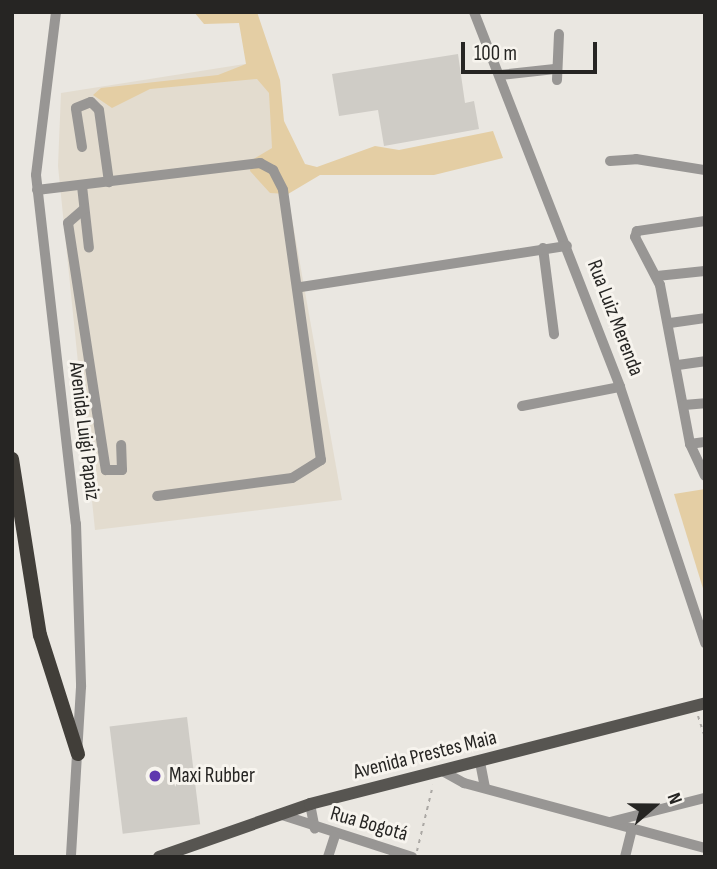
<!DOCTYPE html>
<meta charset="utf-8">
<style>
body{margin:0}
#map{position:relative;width:717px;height:869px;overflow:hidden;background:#eae7e1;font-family:"Sofia Sans Condensed",sans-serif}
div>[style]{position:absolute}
.built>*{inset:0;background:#e3dccf}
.green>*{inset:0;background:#e4cea4}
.building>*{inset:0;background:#cfccc6;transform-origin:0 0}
.path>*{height:2px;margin-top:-1px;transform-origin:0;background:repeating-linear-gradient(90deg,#aba8a4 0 3.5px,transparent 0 8.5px)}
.minor>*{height:10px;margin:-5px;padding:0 5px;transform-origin:5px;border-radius:5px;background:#989694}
.major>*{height:12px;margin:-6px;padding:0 6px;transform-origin:6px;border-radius:6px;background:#575551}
.highway>*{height:14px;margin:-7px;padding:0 7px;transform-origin:7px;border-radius:7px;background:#413e39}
.dots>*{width:19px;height:19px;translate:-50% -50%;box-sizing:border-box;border:4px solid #f7f4ee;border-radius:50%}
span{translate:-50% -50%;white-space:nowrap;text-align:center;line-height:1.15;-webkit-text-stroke:6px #f7f4ee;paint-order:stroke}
.street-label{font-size:21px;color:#262523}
.poi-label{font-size:21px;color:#262523}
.left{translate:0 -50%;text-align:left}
.frame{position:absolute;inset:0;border:14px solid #262523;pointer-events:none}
.north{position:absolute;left:619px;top:771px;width:70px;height:70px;-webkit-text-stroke:5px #f7f4ee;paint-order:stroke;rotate:70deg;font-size:19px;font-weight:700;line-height:28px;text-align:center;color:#262523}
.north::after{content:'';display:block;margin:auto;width:24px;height:32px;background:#262523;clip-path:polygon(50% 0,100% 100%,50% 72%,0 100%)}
.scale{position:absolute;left:461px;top:42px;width:136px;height:32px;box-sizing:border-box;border:4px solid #262523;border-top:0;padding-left:9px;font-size:21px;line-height:24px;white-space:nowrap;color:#262523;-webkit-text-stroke:5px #f7f4ee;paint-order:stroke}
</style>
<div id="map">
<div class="built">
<i style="clip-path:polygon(264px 61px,342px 500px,95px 530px,58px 166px,61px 93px)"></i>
</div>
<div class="green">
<i style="clip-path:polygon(194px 12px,257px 12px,280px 80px,284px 121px,305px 164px,317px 167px,375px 146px,399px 150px,493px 131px,503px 158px,434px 175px,320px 175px,288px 194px,270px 193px,250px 171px,252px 160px,272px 148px,269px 93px,257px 79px,150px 89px,112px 108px,93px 95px,101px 88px,218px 75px,246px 64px,239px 23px,204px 24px)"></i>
<i style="clip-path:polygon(705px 489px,705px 595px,674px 494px)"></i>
</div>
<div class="building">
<i style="clip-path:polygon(458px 54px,465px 103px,474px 101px,479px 129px,384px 146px,378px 110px,339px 116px,332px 74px)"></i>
<i style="left:187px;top:717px;width:108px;height:78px;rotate:83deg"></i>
</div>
<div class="path">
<i style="left:698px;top:716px;width:23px;rotate:72deg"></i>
<i style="left:417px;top:851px;width:68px;rotate:-76.4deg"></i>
</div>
<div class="minor">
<i style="left:56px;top:12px;width:164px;rotate:97deg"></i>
<i style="left:36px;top:175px;width:351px;rotate:83.5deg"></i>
<i style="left:76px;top:524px;width:163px;rotate:88.2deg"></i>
<i style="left:81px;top:687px;width:170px;rotate:93.4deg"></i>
<i style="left:474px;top:12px;width:402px;rotate:68.7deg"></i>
<i style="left:620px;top:387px;width:270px;rotate:71.6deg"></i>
<i style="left:500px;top:75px;width:55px;rotate:-6.2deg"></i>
<i style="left:557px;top:80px;width:46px;rotate:-87.5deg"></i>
<i style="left:82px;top:147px;width:39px;rotate:-99deg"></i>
<i style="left:76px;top:108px;width:16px;rotate:-22deg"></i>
<i style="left:91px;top:102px;width:11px;rotate:45deg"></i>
<i style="left:99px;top:110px;width:73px;rotate:82.1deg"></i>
<i style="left:610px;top:161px;width:26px;rotate:-4deg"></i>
<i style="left:636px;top:159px;width:70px;rotate:9.1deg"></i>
<i style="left:82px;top:186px;width:62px;rotate:83.6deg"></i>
<i style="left:37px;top:190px;width:225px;rotate:-6.9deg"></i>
<i style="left:260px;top:163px;width:15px;rotate:28deg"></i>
<i style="left:273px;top:170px;width:22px;rotate:63deg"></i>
<i style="left:283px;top:190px;width:273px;rotate:82deg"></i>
<i style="left:321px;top:460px;width:34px;rotate:148deg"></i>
<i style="left:292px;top:478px;width:136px;rotate:172.4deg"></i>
<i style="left:84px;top:209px;width:21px;rotate:139deg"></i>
<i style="left:68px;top:223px;width:250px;rotate:81.3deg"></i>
<i style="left:106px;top:470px;width:16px"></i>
<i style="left:122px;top:470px;width:25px;rotate:-92deg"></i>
<i style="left:705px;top:221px;width:69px;rotate:171.6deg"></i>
<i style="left:637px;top:231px;width:6px;rotate:108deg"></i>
<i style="left:635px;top:237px;width:54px;rotate:62.5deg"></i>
<i style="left:660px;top:285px;width:162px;rotate:79.3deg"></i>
<i style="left:690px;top:444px;width:35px;rotate:65deg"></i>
<i style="left:543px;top:248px;width:87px;rotate:82.7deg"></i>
<i style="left:657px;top:276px;width:48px;rotate:-5.9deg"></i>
<i style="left:301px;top:287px;width:269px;rotate:-8.8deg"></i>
<i style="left:670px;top:323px;width:35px;rotate:-8deg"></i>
<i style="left:678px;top:365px;width:27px;rotate:-8deg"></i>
<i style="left:684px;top:405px;width:21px;rotate:-5deg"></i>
<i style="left:522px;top:406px;width:100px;rotate:-11deg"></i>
<i style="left:690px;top:444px;width:15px;rotate:-8deg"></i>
<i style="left:480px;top:762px;width:26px;rotate:79deg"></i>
<i style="left:444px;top:772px;width:23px;rotate:29deg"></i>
<i style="left:464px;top:783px;width:250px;rotate:15.1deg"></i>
<i style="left:310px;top:804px;width:25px;rotate:79deg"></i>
<i style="left:279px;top:814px;width:140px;rotate:17.9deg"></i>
<i style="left:610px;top:822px;width:98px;rotate:-14.2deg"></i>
<i style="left:328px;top:857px;width:22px;rotate:-72deg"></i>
<i style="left:625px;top:857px;width:30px;rotate:-76deg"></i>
</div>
<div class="major">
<i style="left:159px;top:857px;width:160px;rotate:-19.3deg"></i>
<i style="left:310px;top:804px;width:408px;rotate:-14.3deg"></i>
</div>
<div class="highway">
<i style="left:12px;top:459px;width:178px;rotate:81deg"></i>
<i style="left:40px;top:635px;width:125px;rotate:72.3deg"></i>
</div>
<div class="dots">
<i style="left:155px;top:776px;background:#5f37af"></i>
</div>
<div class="street-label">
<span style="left:615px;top:318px;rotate:69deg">Rua Luiz Merenda</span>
<span style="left:84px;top:431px;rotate:83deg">Avenida Luigi Papaiz</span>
<span style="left:425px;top:755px;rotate:-14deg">Avenida Prestes Maia</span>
<span style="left:369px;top:824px;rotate:16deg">Rua Bogotá</span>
</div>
<div class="poi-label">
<span class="left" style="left:169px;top:776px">Maxi Rubber</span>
</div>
<div class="frame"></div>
<div class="north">N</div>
<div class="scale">100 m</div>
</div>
